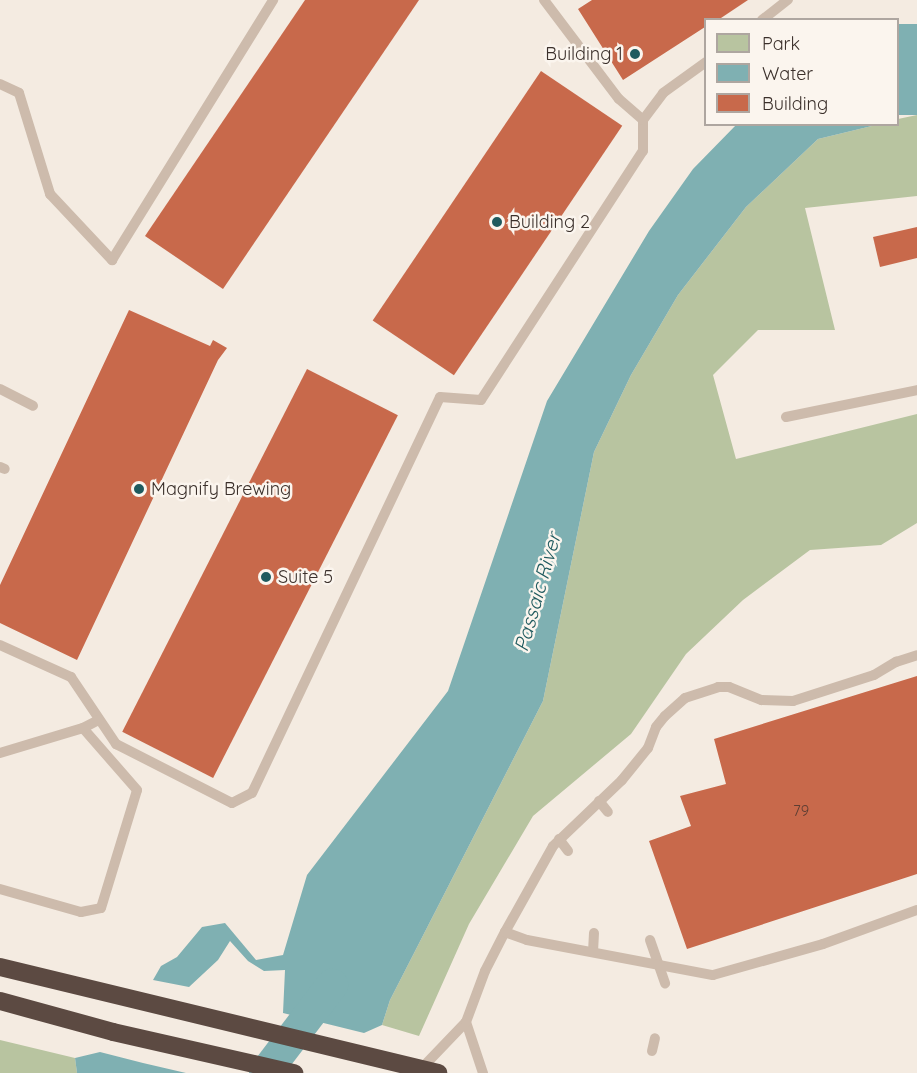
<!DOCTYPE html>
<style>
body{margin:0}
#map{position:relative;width:917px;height:1073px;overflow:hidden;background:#f4ebe1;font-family:Quicksand,sans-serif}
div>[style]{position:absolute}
.green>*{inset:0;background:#b8c4a0}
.water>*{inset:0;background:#7fb0b2;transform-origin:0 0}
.river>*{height:32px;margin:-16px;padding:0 16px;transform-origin:16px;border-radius:16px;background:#7fb0b2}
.building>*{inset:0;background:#c8694b;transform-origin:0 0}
.lane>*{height:10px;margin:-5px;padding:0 5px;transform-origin:5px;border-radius:5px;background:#cdbbac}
.highway>*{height:18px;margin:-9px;padding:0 9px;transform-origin:9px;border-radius:9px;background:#5c4a42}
.dots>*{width:16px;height:16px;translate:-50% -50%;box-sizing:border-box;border:3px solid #fbf5ee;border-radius:50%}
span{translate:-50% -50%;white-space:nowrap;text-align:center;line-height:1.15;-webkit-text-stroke:5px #fbf5ee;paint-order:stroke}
.number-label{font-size:15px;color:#5e3e33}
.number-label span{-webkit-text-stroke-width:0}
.poi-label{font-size:18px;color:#3b302b}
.right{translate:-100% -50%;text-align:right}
.left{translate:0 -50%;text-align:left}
.water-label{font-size:20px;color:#1f5a5e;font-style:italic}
.legend{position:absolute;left:704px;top:18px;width:195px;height:108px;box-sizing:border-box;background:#fbf5ee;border:2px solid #aea6a0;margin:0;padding:8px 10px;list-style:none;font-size:18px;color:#3b302b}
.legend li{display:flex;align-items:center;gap:12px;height:30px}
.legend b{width:30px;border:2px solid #aea6a0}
</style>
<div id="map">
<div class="green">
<i style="clip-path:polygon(917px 115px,917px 196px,805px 208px,835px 330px,758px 330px,713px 375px,736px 459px,917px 414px,917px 523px,881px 545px,810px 550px,743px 600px,686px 654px,631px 734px,533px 816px,469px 924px,419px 1036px,382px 1025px,390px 1000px,543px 701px,594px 452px,631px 375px,678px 295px,746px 207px,818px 139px,876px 125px,898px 124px,898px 119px)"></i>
<i style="clip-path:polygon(0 1040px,75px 1058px,77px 1073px,0 1073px)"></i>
</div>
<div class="water">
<i style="left:917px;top:24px;width:91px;height:20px;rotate:90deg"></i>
<i style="clip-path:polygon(737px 124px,876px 125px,818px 139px,746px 207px,678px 295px,631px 375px,594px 452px,543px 701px,390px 1000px,382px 1025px,364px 1033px,283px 1013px,285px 970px,264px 971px,248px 961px,230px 941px,218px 960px,189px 987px,153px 980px,161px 966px,177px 957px,202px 927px,225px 923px,256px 960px,283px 955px,307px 875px,448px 691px,547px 401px,649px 231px,693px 169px)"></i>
<i style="clip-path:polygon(100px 1052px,143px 1063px,186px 1073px,77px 1073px,75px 1058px)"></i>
</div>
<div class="river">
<i style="left:265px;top:1073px;width:111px;rotate:-52.7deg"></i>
</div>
<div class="building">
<i style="clip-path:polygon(305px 0,419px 0,223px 289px,145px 236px)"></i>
<i style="clip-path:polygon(592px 0,748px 0,718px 20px,705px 20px,705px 27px,623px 80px,578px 9px)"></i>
<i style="left:541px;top:71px;width:98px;height:301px;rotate:34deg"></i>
<i style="clip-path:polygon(917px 227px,917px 258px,880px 267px,873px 237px)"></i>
<i style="clip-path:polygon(129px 310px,210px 346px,213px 340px,227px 348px,218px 360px,77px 660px,0 623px,0 585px)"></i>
<i style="left:307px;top:369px;width:102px;height:407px;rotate:27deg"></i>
<i style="clip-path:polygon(917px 676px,917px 874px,687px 949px,649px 841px,691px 826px,680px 796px,726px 784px,714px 739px)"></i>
</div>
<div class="lane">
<i style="left:544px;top:0;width:124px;rotate:52.9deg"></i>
<i style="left:619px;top:99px;width:32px;rotate:41deg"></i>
<i style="left:762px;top:20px;width:33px;rotate:-38deg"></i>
<i style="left:0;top:84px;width:21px;rotate:25deg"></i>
<i style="left:19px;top:93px;width:106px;rotate:72.9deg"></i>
<i style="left:50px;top:194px;width:91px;rotate:46.8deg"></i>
<i style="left:112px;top:260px;width:306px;rotate:-58.2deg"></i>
<i style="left:0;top:389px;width:37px;rotate:27deg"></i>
<i style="left:786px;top:417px;width:134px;rotate:-11.6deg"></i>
<i style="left:0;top:467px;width:5px;rotate:22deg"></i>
<i style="left:0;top:645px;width:78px;rotate:24.3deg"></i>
<i style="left:71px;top:677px;width:81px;rotate:56.1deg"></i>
<i style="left:116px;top:744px;width:130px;rotate:27deg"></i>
<i style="left:232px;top:803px;width:22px;rotate:-27deg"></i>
<i style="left:252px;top:793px;width:438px;rotate:-64.6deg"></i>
<i style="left:440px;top:397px;width:41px;rotate:4.2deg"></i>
<i style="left:481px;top:400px;width:297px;rotate:-57deg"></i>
<i style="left:643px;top:151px;width:31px;rotate:-90deg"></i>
<i style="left:643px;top:120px;width:34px;rotate:-53deg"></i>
<i style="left:663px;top:93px;width:53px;rotate:-35.8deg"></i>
<i style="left:0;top:753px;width:87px;rotate:-16.8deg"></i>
<i style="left:599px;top:801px;width:14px;rotate:51deg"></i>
<i style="left:559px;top:839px;width:15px;rotate:53deg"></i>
<i style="left:0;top:889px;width:84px;rotate:15.9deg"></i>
<i style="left:81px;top:912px;width:20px;rotate:-11deg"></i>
<i style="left:101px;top:908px;width:123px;rotate:-73deg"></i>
<i style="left:137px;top:790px;width:82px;rotate:-131.1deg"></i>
<i style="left:83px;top:728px;width:18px;rotate:-27deg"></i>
<i style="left:505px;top:932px;width:98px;rotate:-60.8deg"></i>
<i style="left:553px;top:846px;width:95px;rotate:-43.7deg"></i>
<i style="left:622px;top:780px;width:41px;rotate:-50.9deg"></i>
<i style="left:648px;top:748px;width:22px;rotate:-69deg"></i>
<i style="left:656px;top:727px;width:14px;rotate:-51deg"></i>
<i style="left:665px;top:716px;width:27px;rotate:-42deg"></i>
<i style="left:685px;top:698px;width:35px;rotate:-18deg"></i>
<i style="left:718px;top:687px;width:11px"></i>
<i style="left:729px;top:687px;width:35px;rotate:22deg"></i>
<i style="left:762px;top:700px;width:31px;rotate:2deg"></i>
<i style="left:793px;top:701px;width:85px;rotate:-17.8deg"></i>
<i style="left:874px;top:675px;width:26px;rotate:-31deg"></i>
<i style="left:896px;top:662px;width:22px;rotate:-18deg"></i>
<i style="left:650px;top:940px;width:46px;rotate:70.8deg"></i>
<i style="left:593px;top:952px;width:19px;rotate:-87deg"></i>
<i style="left:466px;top:1022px;width:54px;rotate:71.6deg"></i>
<i style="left:652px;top:1051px;width:13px;rotate:-77deg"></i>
<i style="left:421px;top:1069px;width:65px;rotate:-46.2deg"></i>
<i style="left:466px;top:1022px;width:54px;rotate:-69.6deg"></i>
<i style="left:485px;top:971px;width:44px;rotate:-62.9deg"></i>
<i style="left:505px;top:932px;width:23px;rotate:20deg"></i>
<i style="left:527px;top:940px;width:189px;rotate:10.7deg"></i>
<i style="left:713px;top:975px;width:114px;rotate:-15.7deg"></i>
<i style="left:823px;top:944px;width:100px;rotate:-19.9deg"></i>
</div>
<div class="highway">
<i style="left:0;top:967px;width:451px;rotate:13.6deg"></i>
<i style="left:0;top:1001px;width:117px;rotate:15.3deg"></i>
<i style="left:113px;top:1032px;width:186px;rotate:12.8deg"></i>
</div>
<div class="dots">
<i style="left:635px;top:54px;background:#1f5a5e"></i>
<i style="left:497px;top:222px;background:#1f5a5e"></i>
<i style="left:139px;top:489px;background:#1f5a5e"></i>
<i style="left:266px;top:577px;background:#1f5a5e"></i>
</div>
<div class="number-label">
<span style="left:801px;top:811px">79</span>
</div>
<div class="poi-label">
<span class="right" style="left:623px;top:54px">Building 1</span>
<span class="left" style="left:509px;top:222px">Building 2</span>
<span class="left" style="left:151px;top:489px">Magnify Brewing</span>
<span class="left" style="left:278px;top:577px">Suite 5</span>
</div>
<div class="water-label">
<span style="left:537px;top:592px;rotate:-74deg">Passaic River</span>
</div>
<ul class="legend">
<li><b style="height:16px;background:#b8c4a0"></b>Park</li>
<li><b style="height:16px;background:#7fb0b2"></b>Water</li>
<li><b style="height:16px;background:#c8694b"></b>Building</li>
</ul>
</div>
